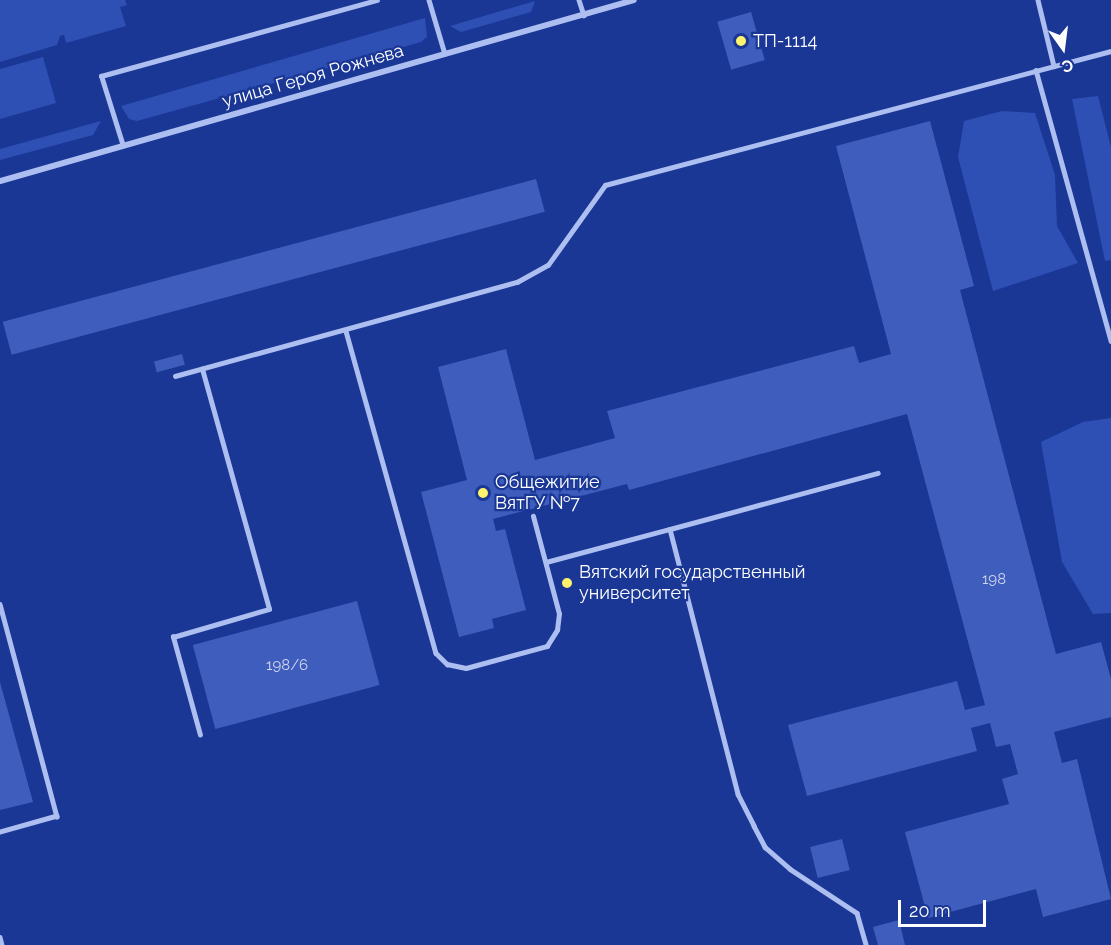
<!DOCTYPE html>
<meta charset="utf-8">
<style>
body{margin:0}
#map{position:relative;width:1111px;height:945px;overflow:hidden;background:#1a3796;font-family:Raleway,sans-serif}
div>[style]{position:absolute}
.green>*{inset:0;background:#2e4fb4}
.building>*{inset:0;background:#3e5dbc;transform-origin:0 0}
.lane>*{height:4.5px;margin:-2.25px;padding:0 2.25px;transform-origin:2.25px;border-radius:2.25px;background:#adbef0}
.street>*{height:6px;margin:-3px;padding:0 3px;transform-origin:3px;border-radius:3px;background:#adbef0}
.dots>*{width:16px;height:16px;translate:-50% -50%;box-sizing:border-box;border:3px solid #1a3796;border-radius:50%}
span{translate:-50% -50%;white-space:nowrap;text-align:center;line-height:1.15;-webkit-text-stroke:4.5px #1a3796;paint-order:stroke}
.number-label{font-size:15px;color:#cfd6ee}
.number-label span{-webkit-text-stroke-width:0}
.poi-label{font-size:18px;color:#fff}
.left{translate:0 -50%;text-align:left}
.street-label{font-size:18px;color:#fff}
.north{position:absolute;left:1033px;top:18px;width:60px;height:60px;-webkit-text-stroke:4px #1a3796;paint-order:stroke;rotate:166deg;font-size:16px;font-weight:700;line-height:24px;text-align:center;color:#fff}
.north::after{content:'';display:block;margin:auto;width:21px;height:27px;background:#fff;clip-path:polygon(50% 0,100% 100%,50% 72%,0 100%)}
.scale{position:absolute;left:898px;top:900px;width:88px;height:27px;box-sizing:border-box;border:3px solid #fff;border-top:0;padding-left:8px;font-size:18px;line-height:21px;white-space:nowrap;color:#fff;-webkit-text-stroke:4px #1a3796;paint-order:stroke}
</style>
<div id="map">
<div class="green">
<i style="clip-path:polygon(0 0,125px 0,127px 5px,120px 7px,126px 26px,66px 43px,64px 35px,60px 36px,57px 45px,0 62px)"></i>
<i style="clip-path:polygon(535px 1px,531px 12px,461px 32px,450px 26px)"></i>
<i style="clip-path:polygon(425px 18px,427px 37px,421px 42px,137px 121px,129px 119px,121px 106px)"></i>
<i style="clip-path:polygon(43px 57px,56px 103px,0 119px,0 69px)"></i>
<i style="clip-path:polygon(1098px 96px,1111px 147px,1111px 260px,1105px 261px,1072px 99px)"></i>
<i style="clip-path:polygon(1002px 111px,1035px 113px,1055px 175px,1057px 226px,1078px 263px,993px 291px,958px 157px,964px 121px)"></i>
<i style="clip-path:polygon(101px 121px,93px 135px,0 160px,0 149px)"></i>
<i style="clip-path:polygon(1111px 418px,1111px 613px,1093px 614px,1062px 562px,1041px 442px,1083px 422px)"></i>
</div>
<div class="building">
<i style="left:751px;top:12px;width:50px;height:35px;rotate:74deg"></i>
<i style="clip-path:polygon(930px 121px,974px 286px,960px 290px,1056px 654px,1101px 642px,1111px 679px,1111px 717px,1054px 732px,1062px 763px,1077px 759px,1111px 899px,1043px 917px,1036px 889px,928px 918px,905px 832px,1009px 804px,1002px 779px,1018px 774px,1010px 744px,996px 747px,990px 723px,971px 728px,977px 751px,807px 796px,788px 725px,957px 681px,965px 710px,985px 705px,907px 414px,629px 490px,627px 484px,493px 519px,496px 531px,505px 529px,526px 610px,492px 619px,494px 628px,459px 637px,421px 492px,467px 480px,438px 367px,506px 349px,535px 460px,615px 438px,607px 411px,854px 346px,859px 363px,891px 354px,836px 146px)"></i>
<i style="left:536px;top:179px;width:34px;height:552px;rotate:75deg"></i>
<i style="left:182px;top:354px;width:11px;height:29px;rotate:75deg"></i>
<i style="left:357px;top:601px;width:87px;height:170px;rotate:75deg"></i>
<i style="clip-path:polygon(0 682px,33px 802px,0 810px)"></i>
<i style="left:842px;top:839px;width:32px;height:33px;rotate:76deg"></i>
<i style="clip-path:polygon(899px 920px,905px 945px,878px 945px,873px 927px)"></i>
</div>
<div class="lane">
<i style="left:429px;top:0;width:56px;rotate:73.5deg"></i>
<i style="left:579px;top:0;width:16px;rotate:72deg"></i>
<i style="left:1038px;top:0;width:68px;rotate:76.4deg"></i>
<i style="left:1036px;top:70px;width:281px;rotate:74.5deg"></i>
<i style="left:123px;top:146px;width:73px;rotate:-107.4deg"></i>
<i style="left:101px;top:76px;width:286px;rotate:-15.4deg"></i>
<i style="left:346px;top:331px;width:334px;rotate:74.4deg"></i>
<i style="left:436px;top:653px;width:16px;rotate:45deg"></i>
<i style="left:447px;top:664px;width:19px;rotate:12deg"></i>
<i style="left:466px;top:668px;width:84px;rotate:-15.2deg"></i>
<i style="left:547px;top:646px;width:19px;rotate:-58deg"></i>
<i style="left:557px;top:630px;width:16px;rotate:-83deg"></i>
<i style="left:559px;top:614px;width:101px;rotate:-104.9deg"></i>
<i style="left:175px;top:376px;width:355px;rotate:-15.4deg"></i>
<i style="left:517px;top:282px;width:35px;rotate:-29deg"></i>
<i style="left:548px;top:265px;width:98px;rotate:-54.5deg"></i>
<i style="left:605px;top:185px;width:523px;rotate:-14.83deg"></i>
<i style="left:670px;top:529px;width:215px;rotate:-15.1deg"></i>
<i style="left:546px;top:562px;width:128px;rotate:-14.9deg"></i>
<i style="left:670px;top:529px;width:274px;rotate:75.6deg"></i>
<i style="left:738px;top:794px;width:36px;rotate:63deg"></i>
<i style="left:754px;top:826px;width:24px;rotate:62deg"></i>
<i style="left:765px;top:847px;width:33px;rotate:41deg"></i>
<i style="left:790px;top:869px;width:80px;rotate:33.3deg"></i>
<i style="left:857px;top:913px;width:33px;rotate:74deg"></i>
<i style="left:0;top:604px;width:220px;rotate:75deg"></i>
<i style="left:57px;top:816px;width:59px;rotate:164.3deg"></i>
<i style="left:200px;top:735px;width:102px;rotate:-105.4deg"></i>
<i style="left:173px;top:637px;width:100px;rotate:-16.3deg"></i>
<i style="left:269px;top:609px;width:249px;rotate:-105.6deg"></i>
<i style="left:0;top:937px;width:8px;rotate:76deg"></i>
</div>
<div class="street">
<i style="left:0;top:181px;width:659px;rotate:-15.93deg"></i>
</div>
<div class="dots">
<i style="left:741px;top:41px;background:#fff26c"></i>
<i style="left:483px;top:493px;background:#fff26c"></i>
<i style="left:567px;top:583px;background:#fff26c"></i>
</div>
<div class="number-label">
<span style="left:994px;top:580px">198</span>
<span style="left:287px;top:666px">198/6</span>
</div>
<div class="poi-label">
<span class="left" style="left:753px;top:41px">ТП-1114</span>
<span class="left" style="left:495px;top:493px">Общежитие<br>ВятГУ №7</span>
<span class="left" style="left:579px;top:583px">Вятский государственный<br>университет</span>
</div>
<div class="street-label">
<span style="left:313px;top:76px;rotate:-16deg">улица Героя Рожнева</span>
</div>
<div class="north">С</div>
<div class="scale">20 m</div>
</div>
